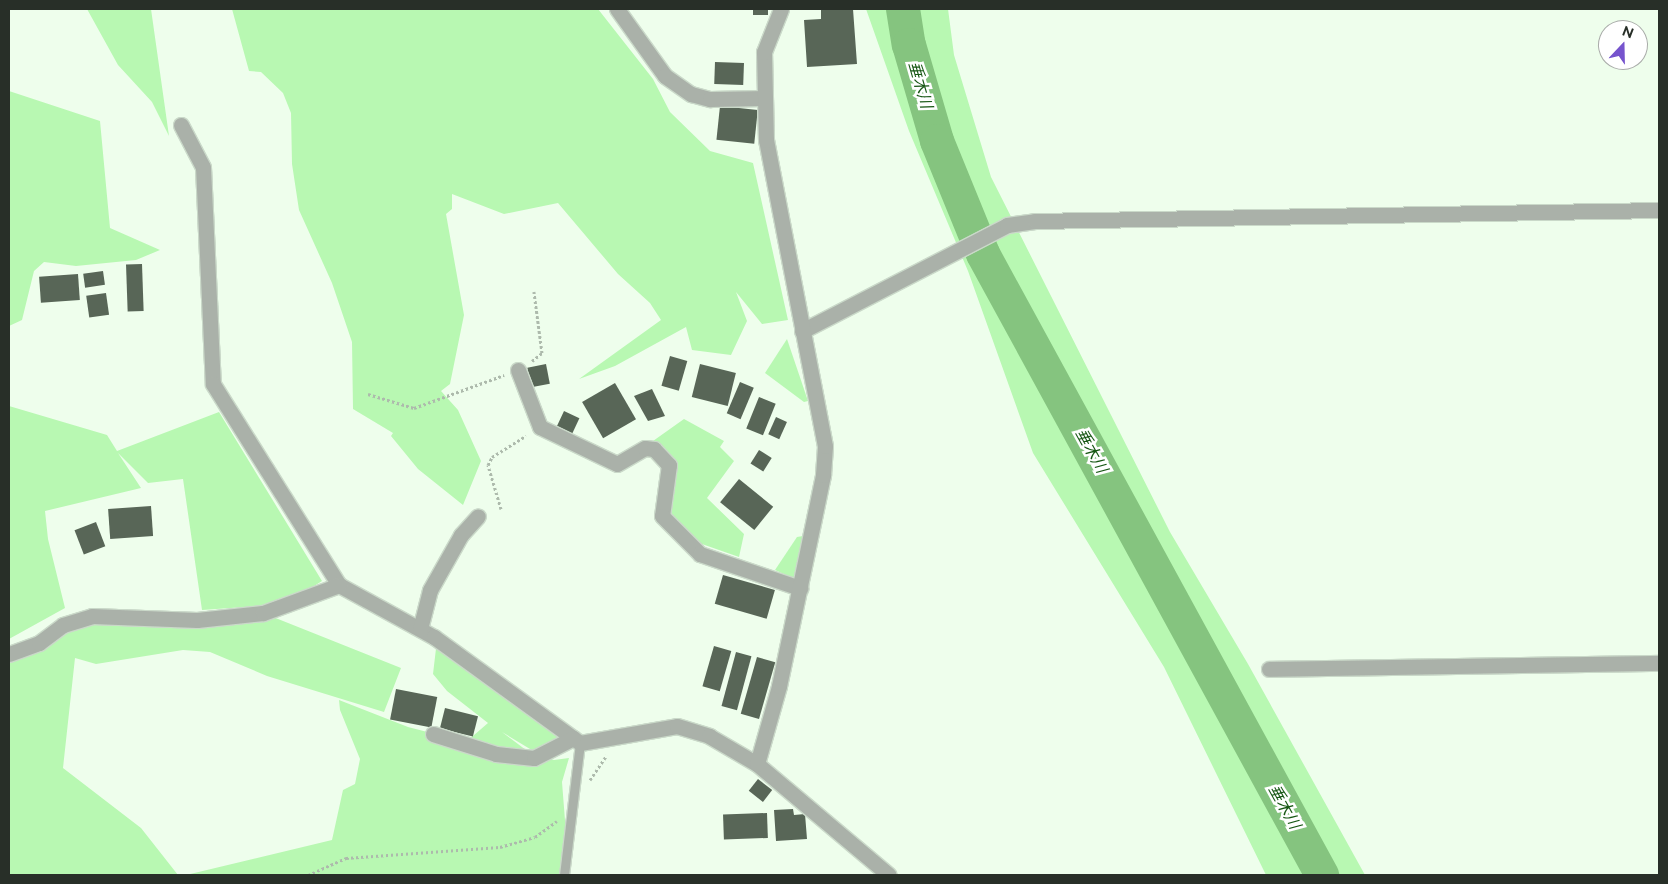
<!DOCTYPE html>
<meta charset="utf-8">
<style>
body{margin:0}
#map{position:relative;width:1668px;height:884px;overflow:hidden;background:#eefeec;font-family:Raleway,"Noto Sans JP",sans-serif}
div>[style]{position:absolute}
.green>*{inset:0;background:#b8f8b2}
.river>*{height:34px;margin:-17px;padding:0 17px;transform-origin:17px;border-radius:17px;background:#85c47f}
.building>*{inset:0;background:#586657;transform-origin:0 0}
.path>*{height:3px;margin-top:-1.5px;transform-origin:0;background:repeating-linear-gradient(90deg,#adbaac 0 2.5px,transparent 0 5px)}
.roads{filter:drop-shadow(1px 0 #cad9c9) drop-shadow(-1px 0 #cad9c9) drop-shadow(0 1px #cad9c9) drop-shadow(0 -1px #cad9c9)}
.lane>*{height:9px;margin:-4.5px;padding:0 4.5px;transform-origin:4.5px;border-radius:4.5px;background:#aab1a9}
.street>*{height:15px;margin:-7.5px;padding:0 7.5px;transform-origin:7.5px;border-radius:7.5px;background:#aab1a9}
span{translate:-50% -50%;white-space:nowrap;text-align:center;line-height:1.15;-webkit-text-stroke:5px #fff;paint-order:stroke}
.water-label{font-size:16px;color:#175714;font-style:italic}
.frame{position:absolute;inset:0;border:10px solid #282f28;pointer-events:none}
.north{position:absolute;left:1598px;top:20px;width:50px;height:50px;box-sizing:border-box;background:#fff;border:1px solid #a9aca9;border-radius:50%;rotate:21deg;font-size:14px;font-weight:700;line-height:20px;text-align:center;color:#282f28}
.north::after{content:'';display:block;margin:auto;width:18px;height:22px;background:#7654cd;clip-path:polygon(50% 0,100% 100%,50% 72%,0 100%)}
</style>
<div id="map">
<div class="green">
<i style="clip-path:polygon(87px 9px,151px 9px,169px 136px,152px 102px,118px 65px)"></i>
<i style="clip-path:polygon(232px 9px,598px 9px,653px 79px,670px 112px,710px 151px,753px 163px,788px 320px,762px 324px,736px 292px,747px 321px,731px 355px,692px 350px,686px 327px,615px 366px,579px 379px,661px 320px,650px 303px,618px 274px,558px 203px,504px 214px,452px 194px,452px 209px,446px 214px,464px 315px,450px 384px,441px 391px,458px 410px,481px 461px,463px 505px,418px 469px,391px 436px,393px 433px,353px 409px,352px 342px,332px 283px,299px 210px,292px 164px,291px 113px,283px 93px,261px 72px,249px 71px)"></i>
<i style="clip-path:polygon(866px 9px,948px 9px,954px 55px,991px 177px,1170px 532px,1248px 664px,1365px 875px,1266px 875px,1164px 667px,1033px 453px,968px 271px,909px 131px)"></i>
<i style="clip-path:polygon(9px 91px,100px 121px,110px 228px,160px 250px,136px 260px,76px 266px,44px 262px,34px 271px,22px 320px,9px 326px)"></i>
<i style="clip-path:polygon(787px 339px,808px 401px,804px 402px,765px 373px)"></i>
<i style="clip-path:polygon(9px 406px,107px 435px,117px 451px,219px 412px,322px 581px,286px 604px,202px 610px,183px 479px,148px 483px,118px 453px,141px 488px,45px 511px,48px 539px,65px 608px,9px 639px)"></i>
<i style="clip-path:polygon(684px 419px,724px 441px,720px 447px,734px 461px,707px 498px,744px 534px,739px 557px,699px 543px,662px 516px,676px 464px,653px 441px)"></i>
<i style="clip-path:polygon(803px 536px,797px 580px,775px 570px,797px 537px)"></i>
<i style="clip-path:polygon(263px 613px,401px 668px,384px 712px,267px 676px,210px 652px,183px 650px,96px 664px,75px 658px,63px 768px,141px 828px,178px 875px,9px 875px,9px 662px,53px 640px,80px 620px)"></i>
<i style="clip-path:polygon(437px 640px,557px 737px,558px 745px,535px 752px,502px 732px,530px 753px,554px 760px,569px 758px,562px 782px,567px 846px,561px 875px,186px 875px,332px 840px,343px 790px,355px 784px,360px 759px,340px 710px,339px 700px,408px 727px,466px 742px,488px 723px,447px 691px,433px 674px)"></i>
</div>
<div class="river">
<i style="left:903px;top:9px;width:36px;rotate:81deg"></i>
<i style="left:909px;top:45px;width:100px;rotate:73.7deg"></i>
<i style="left:937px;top:141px;width:122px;rotate:67.8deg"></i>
<i style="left:983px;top:254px;width:708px;rotate:61.37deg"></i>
</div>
<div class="building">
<i style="left:753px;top:9px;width:15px;height:6px"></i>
<i style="clip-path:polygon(821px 9px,853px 9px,857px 64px,807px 67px,804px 20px,821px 19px)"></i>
<i style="left:715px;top:62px;width:29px;height:22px;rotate:2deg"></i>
<i style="left:720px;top:106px;width:38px;height:34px;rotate:6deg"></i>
<i style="left:142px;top:264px;width:47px;height:16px;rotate:88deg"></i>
<i style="left:103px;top:271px;width:14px;height:20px;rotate:82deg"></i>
<i style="left:78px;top:274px;width:26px;height:39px;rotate:86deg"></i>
<i style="left:106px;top:293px;width:22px;height:20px;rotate:82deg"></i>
<i style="left:670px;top:356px;width:18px;height:31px;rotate:16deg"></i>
<i style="left:546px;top:364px;width:20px;height:19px;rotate:79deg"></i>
<i style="left:700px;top:364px;width:37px;height:34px;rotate:14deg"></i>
<i style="left:740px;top:382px;width:15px;height:34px;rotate:23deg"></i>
<i style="left:615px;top:383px;width:42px;height:38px;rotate:60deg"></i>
<i style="clip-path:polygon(652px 389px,665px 416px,648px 421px,634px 396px)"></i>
<i style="left:759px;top:397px;width:18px;height:34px;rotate:22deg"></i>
<i style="left:564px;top:411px;width:17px;height:18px;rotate:25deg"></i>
<i style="left:776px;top:417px;width:12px;height:19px;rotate:24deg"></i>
<i style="left:759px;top:450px;width:15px;height:16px;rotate:32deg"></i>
<i style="left:739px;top:479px;width:44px;height:30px;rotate:39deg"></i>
<i style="left:151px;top:506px;width:30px;height:43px;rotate:86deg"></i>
<i style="left:96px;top:522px;width:26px;height:23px;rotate:69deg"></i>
<i style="left:723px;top:575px;width:54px;height:30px;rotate:16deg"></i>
<i style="left:714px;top:646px;width:18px;height:42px;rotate:16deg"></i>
<i style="left:736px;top:652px;width:16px;height:56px;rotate:15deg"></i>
<i style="left:757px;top:657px;width:19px;height:59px;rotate:16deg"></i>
<i style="left:396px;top:689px;width:42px;height:31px;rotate:11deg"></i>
<i style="left:445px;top:708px;width:34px;height:21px;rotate:14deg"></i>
<i style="left:758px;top:779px;width:18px;height:15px;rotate:38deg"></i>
<i style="clip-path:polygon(793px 809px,794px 815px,805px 814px,807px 839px,776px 841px,774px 810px)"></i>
<i style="left:767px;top:813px;width:25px;height:44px;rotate:88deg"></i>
</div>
<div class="path">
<i style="left:532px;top:361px;width:13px;rotate:-39deg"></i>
<i style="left:542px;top:353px;width:62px;rotate:-97.5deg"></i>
<i style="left:368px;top:394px;width:48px;rotate:16.9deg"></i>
<i style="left:414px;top:408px;width:96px;rotate:-20.1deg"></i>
<i style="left:501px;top:509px;width:46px;rotate:-106.5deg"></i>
<i style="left:488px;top:465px;width:9px;rotate:-63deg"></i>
<i style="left:492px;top:457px;width:40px;rotate:-32deg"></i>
<i style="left:590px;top:780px;width:30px;rotate:-56deg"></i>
<i style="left:308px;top:875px;width:42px;rotate:-24.1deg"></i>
<i style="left:346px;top:858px;width:154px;rotate:-4.1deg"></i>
<i style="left:500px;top:847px;width:36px;rotate:-16deg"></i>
<i style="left:535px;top:837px;width:27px;rotate:-36deg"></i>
</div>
<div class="roads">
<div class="lane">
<i style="left:564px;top:875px;width:133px;rotate:-83.1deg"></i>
</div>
<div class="street">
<i style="left:617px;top:9px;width:82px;rotate:54.4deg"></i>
<i style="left:665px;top:76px;width:32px;rotate:35deg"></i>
<i style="left:691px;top:94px;width:20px;rotate:15deg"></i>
<i style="left:710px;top:99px;width:55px;rotate:-1deg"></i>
<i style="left:181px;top:125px;width:47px;rotate:62.4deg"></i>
<i style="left:203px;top:167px;width:217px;rotate:87.4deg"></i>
<i style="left:213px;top:384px;width:237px;rotate:57.9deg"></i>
<i style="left:339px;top:585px;width:108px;rotate:28.7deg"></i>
<i style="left:434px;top:637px;width:180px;rotate:36deg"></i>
<i style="left:580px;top:743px;width:98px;rotate:-9.9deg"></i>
<i style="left:677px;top:726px;width:34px;rotate:17deg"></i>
<i style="left:709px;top:736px;width:56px;rotate:30.3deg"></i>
<i style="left:757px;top:764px;width:172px;rotate:40.1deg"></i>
<i style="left:802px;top:331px;width:231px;rotate:-27.3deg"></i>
<i style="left:1007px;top:225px;width:28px;rotate:-8deg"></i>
<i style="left:1035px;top:221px;width:624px;rotate:-1.01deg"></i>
<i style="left:518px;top:370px;width:61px;rotate:68.9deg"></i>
<i style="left:540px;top:427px;width:85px;rotate:25.7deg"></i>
<i style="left:617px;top:464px;width:32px;rotate:-30deg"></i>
<i style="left:645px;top:448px;width:9px;rotate:6deg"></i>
<i style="left:654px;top:449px;width:22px;rotate:47deg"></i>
<i style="left:669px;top:465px;width:51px;rotate:97.8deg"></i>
<i style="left:662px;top:516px;width:54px;rotate:45deg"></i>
<i style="left:700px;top:554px;width:106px;rotate:18.8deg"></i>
<i style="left:420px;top:629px;width:40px;rotate:-75.6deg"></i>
<i style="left:430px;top:590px;width:63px;rotate:-60.6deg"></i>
<i style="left:461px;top:535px;width:25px;rotate:-48deg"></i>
<i style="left:9px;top:654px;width:32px;rotate:-20deg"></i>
<i style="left:39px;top:643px;width:30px;rotate:-37deg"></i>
<i style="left:63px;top:625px;width:30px;rotate:-17deg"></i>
<i style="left:92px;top:616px;width:105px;rotate:2.2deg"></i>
<i style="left:197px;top:620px;width:66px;rotate:-6.1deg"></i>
<i style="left:263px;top:613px;width:81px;rotate:-20.2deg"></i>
<i style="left:1269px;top:669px;width:390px;rotate:-0.9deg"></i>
<i style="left:433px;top:734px;width:66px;rotate:17.6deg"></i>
<i style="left:496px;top:754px;width:38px;rotate:6deg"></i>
<i style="left:534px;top:758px;width:44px;rotate:-27.1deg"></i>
<i style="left:757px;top:764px;width:81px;rotate:-74.2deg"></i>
<i style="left:779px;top:686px;width:216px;rotate:-78.2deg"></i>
<i style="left:823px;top:475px;width:29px;rotate:-86deg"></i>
<i style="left:825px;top:446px;width:312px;rotate:-100.9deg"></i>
<i style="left:766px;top:140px;width:88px;rotate:-91.3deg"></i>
<i style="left:764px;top:52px;width:46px;rotate:-68.4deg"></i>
</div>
</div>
<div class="water-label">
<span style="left:920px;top:85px;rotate:74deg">垂木川</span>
<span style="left:1091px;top:451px;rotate:61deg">垂木川</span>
<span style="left:1284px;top:807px;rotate:61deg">垂木川</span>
</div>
<div class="frame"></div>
<div class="north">N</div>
</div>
